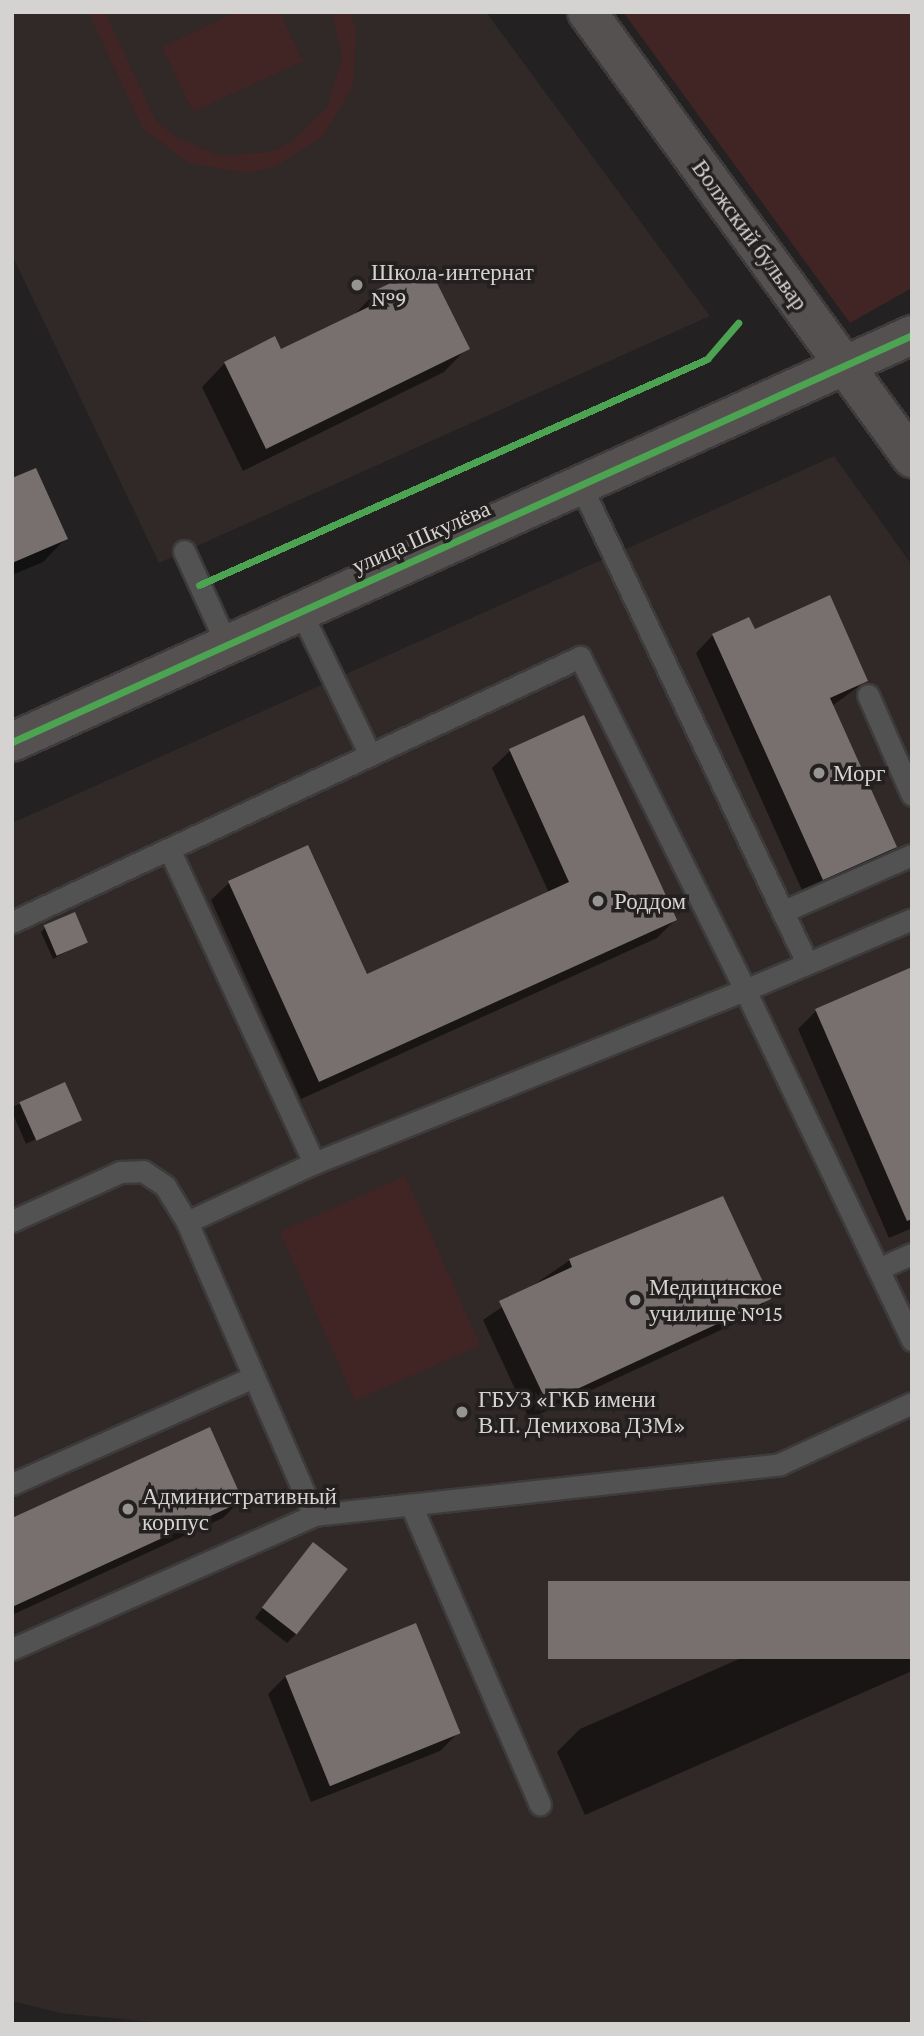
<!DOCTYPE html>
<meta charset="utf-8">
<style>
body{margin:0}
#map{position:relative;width:924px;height:2036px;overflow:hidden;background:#232121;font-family:"Crimson Pro",serif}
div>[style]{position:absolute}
.built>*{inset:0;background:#312828}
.green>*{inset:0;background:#412424;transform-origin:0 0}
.shadow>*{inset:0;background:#0007;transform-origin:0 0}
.building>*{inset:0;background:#786f6f;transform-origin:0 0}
.roads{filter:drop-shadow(2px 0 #3d3b3b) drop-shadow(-2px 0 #3d3b3b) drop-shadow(0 2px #3d3b3b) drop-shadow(0 -2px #3d3b3b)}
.lane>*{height:21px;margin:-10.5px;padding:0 10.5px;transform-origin:10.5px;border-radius:10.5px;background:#535252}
.secondary>*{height:38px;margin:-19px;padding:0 19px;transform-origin:19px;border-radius:19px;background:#565151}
.cycleway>*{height:7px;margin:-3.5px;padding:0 3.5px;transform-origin:3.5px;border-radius:3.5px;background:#4ca352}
.dots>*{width:19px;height:19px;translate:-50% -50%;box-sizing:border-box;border:4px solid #242020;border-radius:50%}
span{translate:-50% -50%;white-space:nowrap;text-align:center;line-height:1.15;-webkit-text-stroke:7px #242020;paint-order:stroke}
.street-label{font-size:23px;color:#d5d2d2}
.poi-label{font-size:23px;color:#d5d2d2}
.left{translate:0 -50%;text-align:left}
.frame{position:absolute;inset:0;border:14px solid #d5d2d2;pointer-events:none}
</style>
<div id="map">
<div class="built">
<i style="clip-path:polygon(12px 12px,486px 12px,710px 316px,159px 563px,12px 255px)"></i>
<i style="clip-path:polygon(834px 456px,912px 565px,912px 2024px,171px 2024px,60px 2013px,12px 2001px,12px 823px)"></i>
</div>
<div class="green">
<i style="clip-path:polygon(88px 12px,105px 12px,155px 119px,174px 136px,220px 156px,270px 152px,293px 141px,328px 106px,342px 57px,332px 12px,350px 12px,356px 30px,353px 87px,323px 136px,275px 167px,246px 173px,189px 163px,143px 129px)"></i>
<i style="clip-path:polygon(236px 12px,280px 12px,303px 61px,193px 112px,162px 47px)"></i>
<i style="clip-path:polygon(623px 12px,912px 12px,912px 288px,850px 323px)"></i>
<i style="left:405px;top:1176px;width:185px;height:137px;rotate:66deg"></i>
</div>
<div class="shadow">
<i style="clip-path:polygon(377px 291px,467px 348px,444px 372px,243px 471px,202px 387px,225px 363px,280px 352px,354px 315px)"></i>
<i style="clip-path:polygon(12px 480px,66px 538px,43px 562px,12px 575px)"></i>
<i style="clip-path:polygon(754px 631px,866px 681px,832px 706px,895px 847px,877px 864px,805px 897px,696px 653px,713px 635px)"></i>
<i style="clip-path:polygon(510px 751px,675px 920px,657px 938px,301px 1099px,211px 900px,229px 883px,307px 847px,366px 976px,549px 893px,492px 768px)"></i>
<i style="clip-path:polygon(45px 928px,86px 941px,53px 959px,41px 932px)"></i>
<i style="clip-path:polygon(912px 969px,912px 1228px,889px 1238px,798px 1029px,816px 1011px)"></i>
<i style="left:64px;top:1084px;width:39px;height:59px;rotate:66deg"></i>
<i style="clip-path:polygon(570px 1260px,769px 1298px,751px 1316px,529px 1419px,483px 1320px)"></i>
<i style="clip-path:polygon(241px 1500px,223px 1518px,12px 1615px,12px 1520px)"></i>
<i style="clip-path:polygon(304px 1554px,296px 1634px,287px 1643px,255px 1618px)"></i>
<i style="clip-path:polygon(912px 1583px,912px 1671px,585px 1815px,557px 1752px,580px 1729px)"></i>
<i style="clip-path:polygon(286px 1676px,458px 1733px,440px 1751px,311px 1802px,268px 1694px)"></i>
</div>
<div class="building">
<i style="clip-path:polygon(428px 265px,470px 349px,266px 449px,224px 362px,275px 336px,281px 349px,381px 301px,376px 290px)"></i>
<i style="clip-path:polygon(36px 468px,68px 539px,12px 563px,12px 478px)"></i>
<i style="clip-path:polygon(830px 595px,868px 681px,830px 698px,897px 847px,823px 880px,712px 634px,749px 617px,755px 629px)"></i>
<i style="clip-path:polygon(584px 715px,677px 920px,319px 1082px,228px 881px,308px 845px,367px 974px,569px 882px,509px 749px)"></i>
<i style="left:75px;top:912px;width:33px;height:34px;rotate:67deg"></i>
<i style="clip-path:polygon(912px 967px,912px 1219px,907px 1221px,815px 1009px)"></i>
<i style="left:65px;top:1082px;width:42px;height:50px;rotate:66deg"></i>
<i style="clip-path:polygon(723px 1196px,771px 1299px,547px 1403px,499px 1301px,572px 1267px,569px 1259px)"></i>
<i style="clip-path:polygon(210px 1427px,243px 1501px,12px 1607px,12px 1518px)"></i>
<i style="left:313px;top:1542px;width:44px;height:83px;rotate:38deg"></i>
<i style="left:912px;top:1581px;width:78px;height:364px;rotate:90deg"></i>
<i style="left:416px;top:1623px;width:119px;height:141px;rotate:68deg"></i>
</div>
<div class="roads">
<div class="lane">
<i style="left:581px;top:486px;width:528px;rotate:64.65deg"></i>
<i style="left:184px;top:551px;width:103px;rotate:65.4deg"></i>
<i style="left:301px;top:612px;width:159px;rotate:64.2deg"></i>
<i style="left:868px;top:695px;width:109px;rotate:66.3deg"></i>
<i style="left:169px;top:849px;width:346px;rotate:65.2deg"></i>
<i style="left:782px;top:912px;width:142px;rotate:-23.7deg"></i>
<i style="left:12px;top:922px;width:627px;rotate:-25.01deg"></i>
<i style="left:580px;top:657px;width:372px;rotate:63.6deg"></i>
<i style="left:745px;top:990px;width:181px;rotate:-23deg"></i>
<i style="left:12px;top:1221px;width:119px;rotate:-24.4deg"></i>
<i style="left:120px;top:1172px;width:23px;rotate:-2deg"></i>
<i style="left:143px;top:1171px;width:27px;rotate:34deg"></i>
<i style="left:165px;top:1186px;width:42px;rotate:58.6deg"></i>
<i style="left:187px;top:1222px;width:140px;rotate:-24.9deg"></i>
<i style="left:314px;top:1163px;width:464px;rotate:-21.9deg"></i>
<i style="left:745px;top:990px;width:388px;rotate:64.5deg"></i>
<i style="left:187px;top:1222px;width:319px;rotate:66.6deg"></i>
<i style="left:878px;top:1269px;width:37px;rotate:-24deg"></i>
<i style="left:12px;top:1484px;width:265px;rotate:-23.9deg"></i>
<i style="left:411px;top:1505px;width:326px;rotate:66.7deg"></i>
<i style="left:12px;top:1649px;width:330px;rotate:-23.9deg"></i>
<i style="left:314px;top:1515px;width:469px;rotate:-6.2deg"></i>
<i style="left:780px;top:1464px;width:145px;rotate:-24.8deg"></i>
</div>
<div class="secondary">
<i style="left:587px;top:12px;width:552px;rotate:53.92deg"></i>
<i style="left:12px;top:742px;width:988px;rotate:-24.33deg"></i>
</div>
</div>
<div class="cycleway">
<i style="left:199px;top:585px;width:556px;rotate:-23.98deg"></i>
<i style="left:707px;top:359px;width:48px;rotate:-49.3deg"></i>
<i style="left:12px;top:742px;width:988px;rotate:-24.33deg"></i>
</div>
<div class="dots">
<i style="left:357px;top:285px;background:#979494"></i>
<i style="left:819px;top:773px;background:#979494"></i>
<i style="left:598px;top:901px;background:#979494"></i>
<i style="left:635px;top:1300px;background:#979494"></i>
<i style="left:462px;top:1412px;background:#979494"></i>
<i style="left:128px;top:1509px;background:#979494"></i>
</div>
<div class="street-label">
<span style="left:750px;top:235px;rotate:54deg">Волжский бульвар</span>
<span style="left:421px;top:537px;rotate:-24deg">улица Шкулёва</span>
</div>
<div class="poi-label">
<span class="left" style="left:371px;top:285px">Школа-интернат<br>№9</span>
<span class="left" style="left:833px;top:773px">Морг</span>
<span class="left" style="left:614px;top:901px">Роддом</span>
<span class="left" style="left:649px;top:1300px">Медицинское<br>училище №15</span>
<span class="left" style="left:478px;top:1412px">ГБУЗ «ГКБ имени<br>В.П. Демихова ДЗМ»</span>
<span class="left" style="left:142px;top:1509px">Административный<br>корпус</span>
</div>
<div class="frame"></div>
</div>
